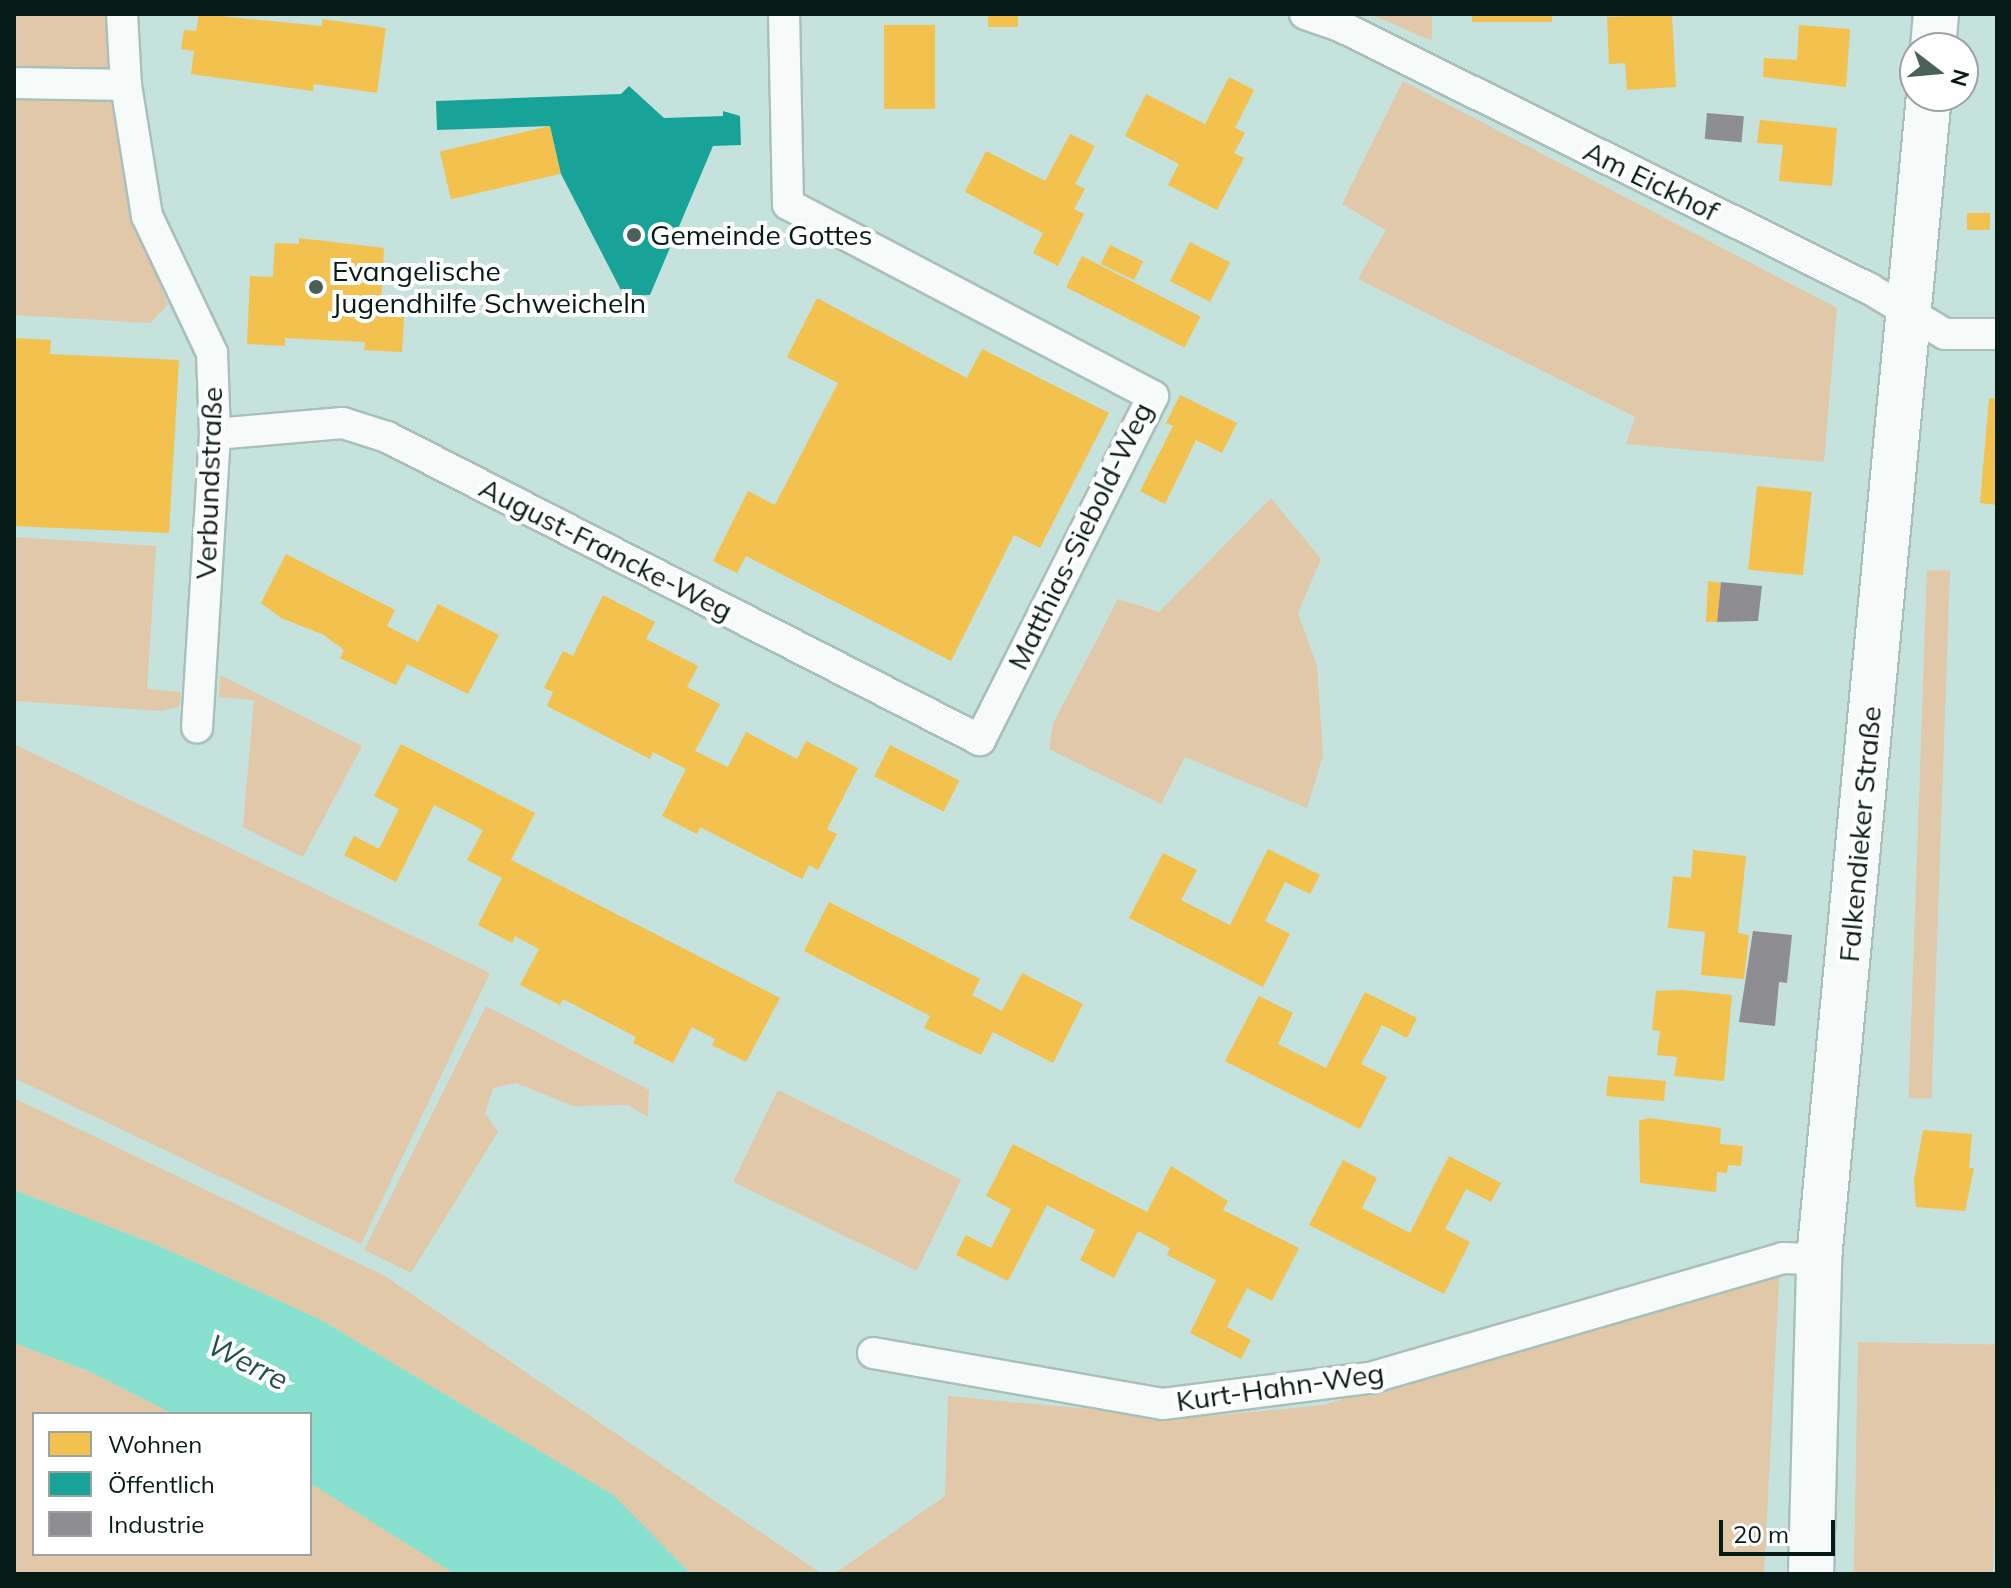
<!DOCTYPE html>
<meta charset="utf-8">
<style>
body{margin:0}
#map{position:relative;width:2011px;height:1588px;overflow:hidden;background:#c6e2dc;font-family:Mulish,sans-serif}
div>[style]{position:absolute}
.green>*{inset:0;background:#e0c8a9;transform-origin:0 0}
.water>*{inset:0;background:#88e0ce}
.homes>*{inset:0;background:#f2c14e;transform-origin:0 0}
.public>*{inset:0;background:#17a398}
.industry>*{inset:0;background:#8d8d92;transform-origin:0 0}
.roads{filter:drop-shadow(2px 0 #a8bfba) drop-shadow(-2px 0 #a8bfba) drop-shadow(0 2px #a8bfba) drop-shadow(0 -2px #a8bfba)}
.street>*{height:30px;margin:-15px;padding:0 15px;transform-origin:15px;border-radius:15px;background:#f6fbfa}
.secondary>*{height:44px;margin:-22px;padding:0 22px;transform-origin:22px;border-radius:22px;background:#f6fbfa}
.dots>*{width:22px;height:22px;translate:-50% -50%;box-sizing:border-box;border:4px solid #fff;border-radius:50%}
span{translate:-50% -50%;white-space:nowrap;text-align:center;line-height:1.15;-webkit-text-stroke:8px #fff;paint-order:stroke}
.street-label{font-size:28px;color:#061a16}
.poi-label{font-size:28px;color:#061a16}
.left{translate:0 -50%;text-align:left}
.water-label{font-size:30px;color:#205148;font-style:italic}
.frame{position:absolute;inset:0;border:16px solid #061a16;pointer-events:none}
.legend{position:absolute;left:32px;top:1412px;width:280px;height:144px;box-sizing:border-box;background:#fff;border:2px solid #9ba3a2;margin:0;padding:10px 14px;list-style:none;font-size:24px;color:#061a16}
.legend li{display:flex;align-items:center;gap:16px;height:40px}
.legend b{width:40px;border:2px solid #9ba3a2}
.north{position:absolute;left:1899px;top:32px;width:80px;height:80px;box-sizing:border-box;background:#fff;border:2px solid #9ba3a2;border-radius:50%;rotate:106deg;font-size:22px;font-weight:700;line-height:32px;text-align:center;color:#061a16}
.north::after{content:'';display:block;margin:auto;width:28px;height:36px;background:#49605b;clip-path:polygon(50% 0,100% 100%,50% 72%,0 100%)}
.scale{position:absolute;left:1719px;top:1520px;width:116px;height:36px;box-sizing:border-box;border:4px solid #061a16;border-top:0;padding-left:10px;font-size:24px;line-height:28px;white-space:nowrap;color:#061a16;-webkit-text-stroke:6px #fff;paint-order:stroke}
</style>
<div id="map">
<div class="green">
<i style="clip-path:polygon(14px 14px,112px 14px,133px 216px,168px 305px,150px 323px,14px 315px)"></i>
<i style="clip-path:polygon(1370px 14px,1432px 14px,1432px 41px)"></i>
<i style="clip-path:polygon(1403px 81px,1837px 308px,1824px 462px,1626px 444px,1635px 417px,1358px 279px,1386px 230px,1342px 204px)"></i>
<i style="clip-path:polygon(1271px 498px,1321px 559px,1298px 613px,1317px 666px,1323px 756px,1307px 808px,1185px 757px,1161px 804px,1049px 749px,1053px 724px,1118px 599px,1159px 612px)"></i>
<i style="clip-path:polygon(14px 537px,156px 546px,147px 689px,181px 692px,179px 707px,161px 711px,14px 701px)"></i>
<i style="left:1927px;top:570px;width:23px;height:528px;rotate:2deg"></i>
<i style="clip-path:polygon(220px 675px,362px 746px,303px 857px,243px 827px,254px 700px,219px 697px)"></i>
<i style="clip-path:polygon(14px 744px,490px 973px,361px 1244px,14px 1078px)"></i>
<i style="clip-path:polygon(486px 1006px,649px 1090px,648px 1117px,628px 1105px,573px 1106px,516px 1083px,493px 1088px,485px 1113px,498px 1132px,411px 1273px,364px 1250px)"></i>
<i style="left:778px;top:1090px;width:204px;height:102px;rotate:26deg"></i>
<i style="clip-path:polygon(14px 1098px,385px 1276px,822px 1574px,691px 1574px,613px 1495px,321px 1320px,157px 1245px,14px 1190px)"></i>
<i style="clip-path:polygon(1780px 1264px,1764px 1574px,834px 1574px,945px 1496px,948px 1396px,1188px 1418px,1324px 1405px)"></i>
<i style="left:1858px;top:1342px;width:139px;height:232px;rotate:1deg"></i>
<i style="clip-path:polygon(14px 1343px,91px 1372px,173px 1414px,34px 1414px,34px 1554px,310px 1554px,310px 1483px,455px 1574px,14px 1574px)"></i>
</div>
<div class="water">
<i style="clip-path:polygon(14px 1190px,157px 1245px,321px 1320px,613px 1495px,691px 1574px,455px 1574px,310px 1483px,310px 1414px,173px 1414px,91px 1372px,14px 1343px)"></i>
</div>
<div class="homes">
<i style="clip-path:polygon(199px 14px,322px 26px,322px 19px,386px 28px,377px 93px,314px 84px,313px 91px,191px 74px,194px 51px,181px 49px,184px 30px,196px 31px)"></i>
<i style="left:988px;top:14px;width:30px;height:13px"></i>
<i style="left:1472px;top:14px;width:80px;height:8px"></i>
<i style="clip-path:polygon(1672px 14px,1676px 87px,1627px 90px,1625px 63px,1609px 64px,1607px 17px)"></i>
<i style="left:884px;top:25px;width:51px;height:84px"></i>
<i style="clip-path:polygon(1799px 25px,1850px 29px,1846px 87px,1763px 77px,1764px 58px,1797px 60px)"></i>
<i style="clip-path:polygon(1229px 77px,1254px 90px,1235px 128px,1245px 133px,1234px 153px,1244px 158px,1217px 210px,1168px 185px,1179px 164px,1125px 136px,1146px 94px,1205px 124px)"></i>
<i style="clip-path:polygon(1760px 120px,1837px 128px,1832px 186px,1779px 181px,1783px 145px,1757px 143px)"></i>
<i style="left:550px;top:126px;width:49px;height:113px;rotate:77deg"></i>
<i style="clip-path:polygon(1070px 134px,1095px 146px,1075px 184px,1085px 189px,1074px 209px,1084px 214px,1058px 266px,1033px 253px,1043px 233px,965px 192px,986px 151px,1045px 181px)"></i>
<i style="left:1967px;top:213px;width:23px;height:17px"></i>
<i style="clip-path:polygon(299px 238px,384px 248px,381px 301px,403px 298px,405px 303px,402px 352px,364px 350px,365px 342px,285px 338px,285px 346px,247px 344px,250px 276px,273px 277px,275px 243px,299px 244px)"></i>
<i style="left:1190px;top:242px;width:45px;height:44px;rotate:27deg"></i>
<i style="left:1110px;top:245px;width:37px;height:21px;rotate:26deg"></i>
<i style="left:1082px;top:256px;width:133px;height:35px;rotate:27deg"></i>
<i style="clip-path:polygon(817px 298px,967px 378px,982px 349px,1109px 413px,1040px 548px,1014px 535px,951px 661px,746px 556px,737px 573px,713px 561px,748px 491px,775px 505px,838px 383px,787px 357px)"></i>
<i style="clip-path:polygon(14px 338px,51px 340px,50px 354px,179px 360px,169px 533px,14px 526px)"></i>
<i style="clip-path:polygon(1180px 395px,1237px 423px,1222px 453px,1196px 440px,1165px 504px,1140px 491px,1173px 426px,1166px 423px)"></i>
<i style="clip-path:polygon(1989px 398px,1997px 399px,1997px 505px,1980px 503px)"></i>
<i style="left:1757px;top:486px;width:55px;height:84px;rotate:6deg"></i>
<i style="clip-path:polygon(286px 554px,395px 610px,387px 626px,418px 642px,438px 604px,499px 635px,468px 694px,407px 664px,396px 685px,340px 658px,344px 650px,324px 635px,281px 618px,261px 603px)"></i>
<i style="clip-path:polygon(1708px 581px,1721px 583px,1717px 622px,1706px 622px)"></i>
<i style="clip-path:polygon(603px 595px,655px 622px,646px 639px,698px 666px,687px 687px,720px 704px,695px 751px,728px 767px,746px 732px,797px 759px,806px 741px,858px 768px,827px 829px,837px 834px,818px 870px,809px 865px,802px 879px,700px 827px,697px 834px,662px 816px,686px 769px,653px 752px,650px 759px,547px 706px,553px 692px,544px 688px,563px 651px,573px 656px)"></i>
<i style="clip-path:polygon(401px 744px,535px 813px,511px 860px,780px 998px,746px 1062px,712px 1045px,715px 1039px,692px 1027px,673px 1063px,633px 1043px,636px 1037px,563px 999px,560px 1005px,520px 985px,539px 949px,515px 936px,512px 943px,478px 925px,502px 878px,467px 860px,483px 830px,434px 805px,396px 882px,344px 855px,354px 836px,379px 849px,399px 809px,374px 796px)"></i>
<i style="left:890px;top:745px;width:78px;height:35px;rotate:27deg"></i>
<i style="clip-path:polygon(1268px 849px,1320px 875px,1310px 894px,1285px 882px,1265px 921px,1290px 934px,1263px 987px,1129px 918px,1163px 853px,1197px 870px,1181px 900px,1230px 925px)"></i>
<i style="clip-path:polygon(1693px 850px,1746px 856px,1738px 933px,1749px 935px,1744px 979px,1701px 975px,1705px 932px,1668px 928px,1673px 876px,1691px 878px)"></i>
<i style="clip-path:polygon(829px 902px,980px 979px,972px 995px,1002px 1011px,1022px 973px,1083px 1004px,1053px 1063px,993px 1032px,981px 1055px,924px 1028px,930px 1016px,804px 951px)"></i>
<i style="clip-path:polygon(1682px 990px,1732px 995px,1724px 1081px,1674px 1076px,1677px 1057px,1657px 1055px,1660px 1031px,1652px 1030px,1656px 991px)"></i>
<i style="clip-path:polygon(1365px 992px,1417px 1018px,1407px 1038px,1382px 1025px,1361px 1064px,1387px 1077px,1360px 1129px,1225px 1061px,1259px 996px,1293px 1013px,1278px 1044px,1326px 1068px)"></i>
<i style="left:1608px;top:1076px;width:58px;height:20px;rotate:5deg"></i>
<i style="clip-path:polygon(1649px 1118px,1721px 1128px,1720px 1144px,1743px 1146px,1741px 1166px,1728px 1165px,1727px 1173px,1717px 1172px,1716px 1192px,1640px 1183px,1639px 1121px)"></i>
<i style="clip-path:polygon(1923px 1130px,1972px 1134px,1969px 1168px,1974px 1168px,1965px 1211px,1916px 1207px,1914px 1180px)"></i>
<i style="clip-path:polygon(1013px 1144px,1147px 1212px,1171px 1166px,1228px 1201px,1223px 1210px,1299px 1248px,1272px 1301px,1247px 1288px,1227px 1327px,1251px 1340px,1241px 1359px,1190px 1333px,1216px 1280px,1167px 1255px,1170px 1248px,1138px 1231px,1114px 1278px,1080px 1260px,1095px 1230px,1047px 1205px,1008px 1281px,956px 1255px,966px 1235px,991px 1248px,1011px 1209px,986px 1196px)"></i>
<i style="clip-path:polygon(1449px 1156px,1501px 1183px,1491px 1202px,1466px 1189px,1445px 1229px,1470px 1242px,1444px 1294px,1309px 1225px,1343px 1160px,1377px 1178px,1362px 1208px,1410px 1233px)"></i>
</div>
<div class="public">
<i style="clip-path:polygon(629px 86px,664px 118px,723px 116px,723px 111px,740px 116px,741px 145px,713px 146px,650px 295px,624px 296px,561px 174px,550px 126px,437px 130px,436px 101px,621px 94px)"></i>
</div>
<div class="industry">
<i style="left:1707px;top:113px;width:37px;height:26px;rotate:5deg"></i>
<i style="clip-path:polygon(1721px 582px,1762px 586px,1758px 621px,1717px 622px)"></i>
<i style="clip-path:polygon(1753px 931px,1792px 935px,1787px 983px,1779px 982px,1775px 1026px,1739px 1022px)"></i>
</div>
<div class="roads">
<div class="street">
<i style="left:122px;top:14px;width:71px;rotate:86.8deg"></i>
<i style="left:126px;top:85px;width:133px;rotate:80.9deg"></i>
<i style="left:147px;top:216px;width:152px;rotate:64.6deg"></i>
<i style="left:212px;top:353px;width:81px;rotate:87.9deg"></i>
<i style="left:215px;top:434px;width:294px;rotate:93.5deg"></i>
<i style="left:1305px;top:14px;width:39px;rotate:19deg"></i>
<i style="left:1342px;top:27px;width:589px;rotate:26.39deg"></i>
<i style="left:1870px;top:289px;width:87px;rotate:31deg"></i>
<i style="left:1945px;top:334px;width:52px"></i>
<i style="left:14px;top:83px;width:112px;rotate:1deg"></i>
<i style="left:215px;top:434px;width:128px;rotate:-4.9deg"></i>
<i style="left:343px;top:423px;width:46px;rotate:17.7deg"></i>
<i style="left:387px;top:437px;width:666px;rotate:27.07deg"></i>
<i style="left:980px;top:740px;width:385px;rotate:-63.3deg"></i>
<i style="left:1153px;top:396px;width:412px;rotate:-152.3deg"></i>
<i style="left:788px;top:204px;width:190px;rotate:-91.2deg"></i>
<i style="left:873px;top:1353px;width:294px;rotate:10deg"></i>
<i style="left:1163px;top:1404px;width:209px;rotate:-7.2deg"></i>
<i style="left:1370px;top:1378px;width:430px;rotate:-16.2deg"></i>
<i style="left:1783px;top:1258px;width:36px;rotate:2deg"></i>
</div>
<div class="secondary">
<i style="left:1933px;top:48px;width:34px;rotate:-85deg"></i>
<i style="left:1811px;top:1574px;width:315px;rotate:-88.5deg"></i>
<i style="left:1819px;top:1259px;width:1168px;rotate:-84.6deg"></i>
</div>
</div>
<div class="dots">
<i style="left:634px;top:235px;background:#49605b"></i>
<i style="left:316px;top:287px;background:#49605b"></i>
</div>
<div class="street-label">
<span style="left:1651px;top:181px;rotate:26deg">Am Eickhof</span>
<span style="left:209px;top:483px;rotate:-88deg">Verbundstraße</span>
<span style="left:1080px;top:536px;rotate:-64deg">Matthias-Siebold-Weg</span>
<span style="left:606px;top:549px;rotate:27deg">August-Francke-Weg</span>
<span style="left:1860px;top:834px;rotate:-85deg">Falkendieker Straße</span>
<span style="left:1280px;top:1387px;rotate:-8deg">Kurt-Hahn-Weg</span>
</div>
<div class="poi-label">
<span class="left" style="left:650px;top:235px">Gemeinde Gottes</span>
<span class="left" style="left:332px;top:287px">Evangelische<br>Jugendhilfe Schweicheln</span>
</div>
<div class="water-label">
<span style="left:248px;top:1362px;rotate:27deg">Werre</span>
</div>
<div class="frame"></div>
<ul class="legend">
<li><b style="height:22px;background:#f2c14e"></b>Wohnen</li>
<li><b style="height:22px;background:#17a398"></b>Öffentlich</li>
<li><b style="height:22px;background:#8d8d92"></b>Industrie</li>
</ul>
<div class="north">N</div>
<div class="scale">20 m</div>
</div>
